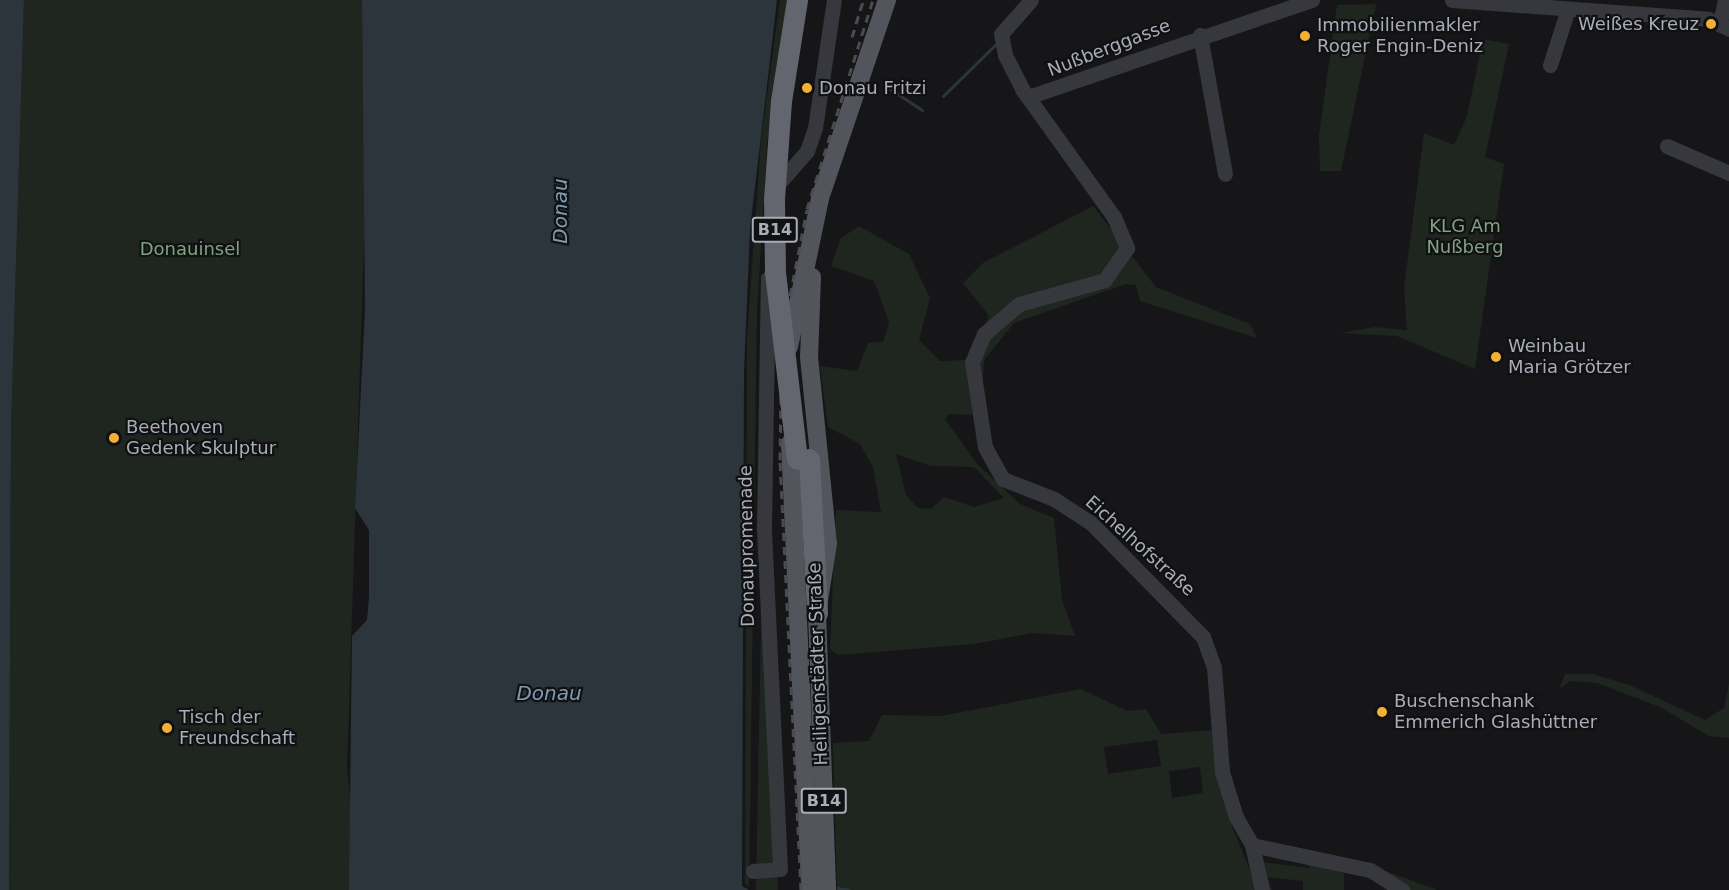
<!DOCTYPE html>
<meta charset="utf-8">
<style>
body{margin:0}
#map{position:relative;width:1729px;height:890px;overflow:hidden;background:#161618;font-family:"DejaVu Sans",sans-serif}
div>[style]{position:absolute}
.green>*{inset:0;background:#1e261f}
.water>*{inset:0;background:#2c353c}
.stream>*{height:3px;margin:-1.5px;padding:0 1.5px;transform-origin:1.5px;border-radius:1.5px;background:#2c353c}
.minor>*{height:15px;margin:-7.5px;padding:0 7.5px;transform-origin:7.5px;border-radius:7.5px;background:#37383d}
.major>*{height:18px;margin:-9px;padding:0 9px;transform-origin:9px;border-radius:9px;background:#53555c}
.highway>*{height:21px;margin:-10.5px;padding:0 10.5px;transform-origin:10.5px;border-radius:10.5px;background:#63666e}
.rail>*{height:3px;margin-top:-1.5px;transform-origin:0;background:repeating-linear-gradient(90deg,#4a4c52 0 8px,transparent 0 14px)}
.highway-bridge>*{height:21px;margin:-10.5px;padding:0 10.5px;transform-origin:10.5px;border-radius:10.5px;background:#63666e}
.dots>*{width:16px;height:16px;translate:-50% -50%;box-sizing:border-box;border:3px solid #111113;border-radius:50%}
span{translate:-50% -50%;white-space:nowrap;text-align:center;line-height:1.15;-webkit-text-stroke:4.5px #111113;paint-order:stroke}
.shield-label span{padding:2px 4px;background:#111113;border:2px solid;border-radius:4px;-webkit-text-stroke-width:0}
.shield-label{font-size:16px;color:#a8adb8;font-weight:700}
.poi-label{font-size:18px;color:#a8adb8}
.right{translate:-100% -50%;text-align:right}
.left{translate:0 -50%;text-align:left}
.street-label{font-size:18px;color:#a8adb8}
.park-label{font-size:18px;color:#7fa381}
.water-label{font-size:20px;color:#7f9bb3;font-style:italic}
</style>
<div id="map">
<div class="green">
<i style="clip-path:polygon(24px 0,362px 0,365px 211px,347px 769px,353px 823px,349px 890px,9px 890px,11px 429px)"></i>
<i style="clip-path:polygon(780px 0,788px 0,767px 144px,757px 312px,749px 887px,745px 883px,747px 339px,761px 140px)"></i>
<i style="clip-path:polygon(1376px 4px,1341px 171px,1320px 171px,1319px 135px,1337px 5px)"></i>
<i style="clip-path:polygon(1483px 39px,1509px 44px,1485px 157px,1504px 164px,1475px 369px,1397px 336px,1340px 333px,1375px 327px,1407px 330px,1404px 288px,1424px 133px,1454px 145px,1467px 116px)"></i>
<i style="clip-path:polygon(evenodd,1093px 206px,1156px 287px,1250px 324px,1257px 338px,1140px 301px,1136px 285px,1126px 284px,1014px 323px,984px 360px,982px 402px,972px 395px,972px 415px,949px 414px,945px 419px,977px 464px,1020px 504px,1054px 518px,1062px 600px,1075px 636px,1032px 633px,974px 644px,838px 655px,830px 648px,836px 510px,881px 512px,873px 467px,860px 444px,828px 427px,820px 366px,857px 371px,868px 343px,883px 342px,889px 322px,874px 281px,831px 266px,841px 238px,859px 226px,909px 254px,930px 298px,919px 340px,940px 361px,967px 360px,989px 316px,963px 283px,983px 263px,1093px 206px,896px 454px,931px 466px,974px 467px,1004px 498px,974px 507px,944px 497px,931px 509px,918px 508px,906px 495px,896px 454px)"></i>
<i style="clip-path:polygon(761px 623px,763px 626px,778px 890px,756px 890px)"></i>
<i style="clip-path:polygon(1565px 674px,1593px 674px,1632px 686px,1705px 720px,1724px 708px,1729px 683px,1729px 738px,1709px 736px,1660px 707px,1597px 683px,1570px 681px,1559px 689px)"></i>
<i style="clip-path:polygon(evenodd,1081px 689px,1127px 711px,1146px 709px,1161px 734px,1214px 730px,1232px 826px,1258px 890px,837px 890px,833px 743px,869px 741px,882px 715px,941px 716px,1081px 689px,1157px 740px,1161px 766px,1108px 774px,1104px 747px,1157px 740px,1081px 689px,1200px 767px,1203px 793px,1172px 798px,1169px 771px,1200px 767px)"></i>
<i style="clip-path:polygon(evenodd,1258px 853px,1344px 866px,1344px 890px,1303px 890px,1303px 881px,1268px 877px,1272px 890px,1267px 890px,1258px 853px,1262px 855px,1309px 862px,1309px 868px,1263px 862px,1262px 855px)"></i>
<i style="clip-path:polygon(1377px 868px,1435px 889px,1436px 890px,1405px 890px)"></i>
</div>
<div class="water">
<i style="clip-path:polygon(0 0,24px 0,11px 429px,9px 890px,0 890px)"></i>
<i style="clip-path:polygon(362px 0,777px 0,750px 229px,744px 372px,742px 886px,749px 890px,349px 890px,352px 636px,367px 620px,369px 598px,369px 530px,355px 508px,365px 310px)"></i>
</div>
<div class="stream">
<i style="left:887px;top:87px;width:42px;rotate:33.3deg"></i>
<i style="left:943px;top:96px;width:76px;rotate:-44.5deg"></i>
<i style="left:838px;top:888px;width:11px;rotate:10deg"></i>
</div>
<div class="minor">
<i style="left:1031px;top:0;width:45px;rotate:131.4deg"></i>
<i style="left:1001px;top:34px;width:21px;rotate:79deg"></i>
<i style="left:1005px;top:55px;width:38px;rotate:63deg"></i>
<i style="left:1022px;top:89px;width:158px;rotate:54.3deg"></i>
<i style="left:1114px;top:217px;width:34px;rotate:67deg"></i>
<i style="left:1127px;top:248px;width:39px;rotate:125deg"></i>
<i style="left:1105px;top:280px;width:89px;rotate:164.4deg"></i>
<i style="left:1019px;top:304px;width:46px;rotate:139.4deg"></i>
<i style="left:984px;top:334px;width:30px;rotate:113deg"></i>
<i style="left:972px;top:362px;width:86px;rotate:81.3deg"></i>
<i style="left:985px;top:447px;width:37px;rotate:61deg"></i>
<i style="left:1003px;top:479px;width:55px;rotate:21.4deg"></i>
<i style="left:1054px;top:499px;width:44px;rotate:33deg"></i>
<i style="left:1091px;top:523px;width:160px;rotate:45.5deg"></i>
<i style="left:1203px;top:637px;width:32px;rotate:70deg"></i>
<i style="left:1214px;top:667px;width:105px;rotate:85.6deg"></i>
<i style="left:1222px;top:772px;width:47px;rotate:72.7deg"></i>
<i style="left:1236px;top:817px;width:32px;rotate:60deg"></i>
<i style="left:1252px;top:845px;width:46px;rotate:77.5deg"></i>
<i style="left:1452px;top:0;width:257px;rotate:4.2deg"></i>
<i style="left:1708px;top:19px;width:23px;rotate:25deg"></i>
<i style="left:1720px;top:23px;width:24px;rotate:-78deg"></i>
<i style="left:1200px;top:35px;width:141px;rotate:79.8deg"></i>
<i style="left:1550px;top:65px;width:59px;rotate:-72.2deg"></i>
<i style="left:1031px;top:96px;width:297px;rotate:-18.9deg"></i>
<i style="left:1667px;top:146px;width:68px;rotate:23.5deg"></i>
<i style="left:772px;top:191px;width:53px;rotate:-48.8deg"></i>
<i style="left:807px;top:151px;width:24px;rotate:-71deg"></i>
<i style="left:815px;top:128px;width:129px;rotate:-81.6deg"></i>
<i style="left:1252px;top:845px;width:121px;rotate:12deg"></i>
<i style="left:1370px;top:870px;width:38px;rotate:32deg"></i>
<i style="left:753px;top:871px;width:27px;rotate:-4deg"></i>
<i style="left:780px;top:869px;width:342px;rotate:-92.7deg"></i>
<i style="left:764px;top:527px;width:249px;rotate:-89.1deg"></i>
</div>
<div class="major">
<i style="left:812px;top:277px;width:80px;rotate:92.1deg"></i>
<i style="left:809px;top:357px;width:187px;rotate:84.2deg"></i>
<i style="left:828px;top:543px;width:71px;rotate:98.9deg"></i>
<i style="left:817px;top:613px;width:277px;rotate:87.9deg"></i>
<i style="left:789px;top:347px;width:152px;rotate:-78.2deg"></i>
<i style="left:820px;top:198px;width:209px;rotate:-71.3deg"></i>
<i style="left:790px;top:443px;width:447px;rotate:87.4deg"></i>
</div>
<div class="highway">
<i style="left:809px;top:459px;width:154px;rotate:87deg"></i>
</div>
<div class="rail">
<i style="left:852px;top:37px;width:39px;rotate:-73deg"></i>
<i style="left:801px;top:890px;width:431px;rotate:-92.8deg"></i>
<i style="left:780px;top:460px;width:123px;rotate:-89.1deg"></i>
<i style="left:782px;top:337px;width:130px;rotate:-78.9deg"></i>
<i style="left:807px;top:209px;width:219px;rotate:-72.5deg"></i>
</div>
<div class="highway-bridge">
<i style="left:797px;top:0;width:102px;rotate:99deg"></i>
<i style="left:781px;top:101px;width:98px;rotate:94.1deg"></i>
<i style="left:774px;top:199px;width:73px;rotate:89.2deg"></i>
<i style="left:775px;top:272px;width:188px;rotate:83.3deg"></i>
</div>
<div class="dots">
<i style="left:1711px;top:24px;background:#f2b134"></i>
<i style="left:1305px;top:36px;background:#f2b134"></i>
<i style="left:807px;top:88px;background:#f2b134"></i>
<i style="left:1496px;top:357px;background:#f2b134"></i>
<i style="left:114px;top:438px;background:#f2b134"></i>
<i style="left:1382px;top:712px;background:#f2b134"></i>
<i style="left:167px;top:728px;background:#f2b134"></i>
</div>
<div class="shield-label">
<span style="left:775px;top:230px">B14</span>
<span style="left:824px;top:801px">B14</span>
</div>
<div class="poi-label">
<span class="right" style="left:1699px;top:24px">Weißes Kreuz</span>
<span class="left" style="left:1317px;top:36px">Immobilienmakler<br>Roger Engin-Deniz</span>
<span class="left" style="left:819px;top:88px">Donau Fritzi</span>
<span class="left" style="left:1508px;top:357px">Weinbau<br>Maria Grötzer</span>
<span class="left" style="left:126px;top:438px">Beethoven<br>Gedenk Skulptur</span>
<span class="left" style="left:1394px;top:712px">Buschenschank<br>Emmerich Glashüttner</span>
<span class="left" style="left:179px;top:728px">Tisch der<br>Freundschaft</span>
</div>
<div class="street-label">
<span style="left:1109px;top:48px;rotate:-21deg">Nußberggasse</span>
<span style="left:747px;top:546px;rotate:-91deg">Donaupromenade</span>
<span style="left:1140px;top:546px;rotate:42deg">Eichelhofstraße</span>
<span style="left:818px;top:664px;rotate:-92deg">Heiligenstädter Straße</span>
</div>
<div class="park-label">
<span style="left:1465px;top:237px">KLG Am<br>Nußberg</span>
<span style="left:190px;top:249px">Donauinsel</span>
</div>
<div class="water-label">
<span style="left:560px;top:211px;rotate:-90deg">Donau</span>
<span style="left:549px;top:693px">Donau</span>
</div>
</div>
